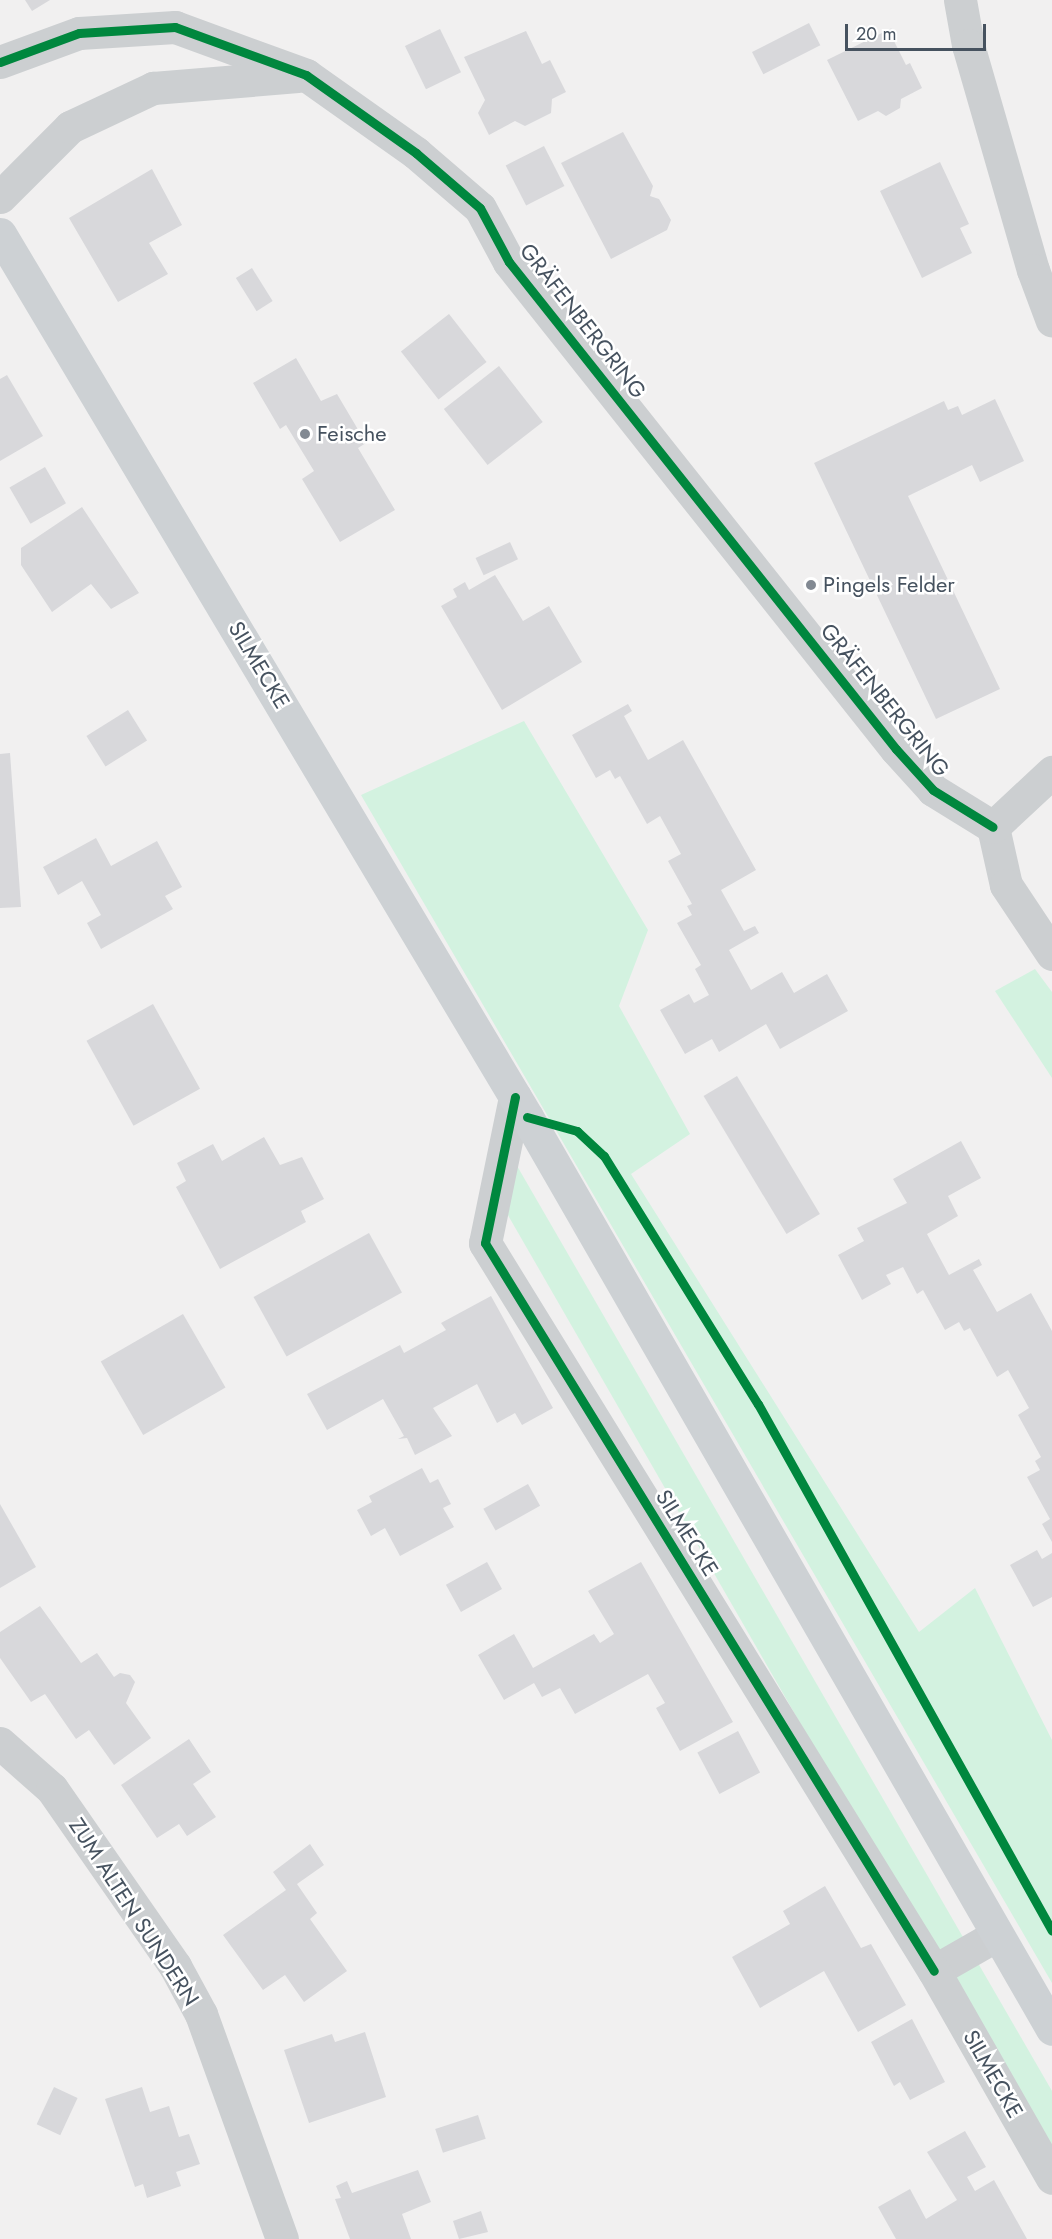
<!DOCTYPE html>
<meta charset="utf-8">
<style>
body{margin:0}
#map{position:relative;width:1052px;height:2239px;overflow:hidden;background:#f1f0f0;font-family:Jost,sans-serif}
div>[style]{position:absolute}
.green>*{inset:0;background:#d3f2e0}
.building>*{inset:0;background:#d8d8db;transform-origin:0 0}
.minor>*{height:33px;margin:-16.5px;padding:0 16.5px;transform-origin:16.5px;border-radius:16.5px;background:#cccfd1}
.secondary>*{height:33px;margin:-16.5px;padding:0 16.5px;transform-origin:16.5px;border-radius:16.5px;background:#cdd1d4}
.cycleway>*{height:9px;margin:-4.5px;padding:0 4.5px;transform-origin:4.5px;border-radius:4.5px;background:#00873e}
.dots>*{width:16px;height:16px;translate:-50% -50%;box-sizing:border-box;border:3px solid #fff;border-radius:50%}
span{translate:-50% -50%;white-space:nowrap;text-align:center;line-height:1.15;-webkit-text-stroke:5px #fff;paint-order:stroke}
.street-label{font-size:22px;color:#46525f}
.poi-label{font-size:22px;color:#46525f}
.left{translate:0 -50%;text-align:left}
.scale{position:absolute;left:845px;top:24px;width:141px;height:27px;box-sizing:border-box;border:3px solid #46525f;border-top:0;padding-left:8px;font-size:18px;line-height:21px;white-space:nowrap;color:#46525f;-webkit-text-stroke:4px #fff;paint-order:stroke}
</style>
<div id="map">
<div class="green">
<i style="clip-path:polygon(524px 721px,648px 930px,619px 1006px,690px 1134px,631px 1174px,919px 1632px,975px 1588px,1052px 1740px,1052px 1983px,361px 795px)"></i>
<i style="clip-path:polygon(1035px 969px,1052px 992px,1052px 1078px,995px 991px)"></i>
<i style="clip-path:polygon(509px 1152px,1052px 2091px,1052px 2161px,501px 1203px)"></i>
</div>
<div class="building">
<i style="clip-path:polygon(25px 0,50px 0,32px 11px)"></i>
<i style="left:809px;top:23px;width:25px;height:64px;rotate:63deg"></i>
<i style="clip-path:polygon(892px 28px,889px 31px,906px 65px,910px 63px,922px 88px,901px 99px,900px 108px,886px 116px,878px 111px,858px 121px,827px 60px)"></i>
<i style="left:440px;top:29px;width:48px;height:39px;rotate:64deg"></i>
<i style="clip-path:polygon(526px 31px,542px 64px,550px 60px,566px 92px,552px 99px,551px 113px,525px 126px,515px 121px,489px 135px,478px 113px,485px 100px,464px 57px)"></i>
<i style="clip-path:polygon(623px 132px,653px 186px,650px 196px,659px 199px,671px 220px,667px 230px,611px 259px,561px 163px)"></i>
<i style="left:544px;top:146px;width:45px;height:43px;rotate:63deg"></i>
<i style="clip-path:polygon(940px 162px,969px 224px,960px 228px,972px 253px,922px 278px,880px 191px)"></i>
<i style="clip-path:polygon(152px 169px,182px 225px,149px 243px,168px 274px,118px 302px,69px 218px)"></i>
<i style="left:252px;top:268px;width:39px;height:19px;rotate:58deg"></i>
<i style="left:449px;top:314px;width:61px;height:61px;rotate:52deg"></i>
<i style="clip-path:polygon(296px 358px,321px 401px,337px 394px,366px 443px,358px 448px,395px 510px,340px 542px,302px 479px,314px 471px,286px 425px,280px 429px,253px 383px)"></i>
<i style="left:499px;top:366px;width:71px;height:70px;rotate:52deg"></i>
<i style="clip-path:polygon(7px 375px,43px 436px,0 461px,0 379px)"></i>
<i style="clip-path:polygon(995px 399px,1024px 461px,980px 482px,972px 465px,908px 496px,1000px 689px,936px 719px,814px 463px,944px 401px,948px 410px,958px 406px,962px 415px)"></i>
<i style="left:45px;top:467px;width:42px;height:41px;rotate:60deg"></i>
<i style="clip-path:polygon(82px 507px,139px 593px,111px 609px,91px 584px,52px 612px,21px 565px,21px 548px)"></i>
<i style="left:510px;top:542px;width:19px;height:38px;rotate:65deg"></i>
<i style="clip-path:polygon(495px 575px,523px 621px,549px 606px,582px 662px,502px 710px,441px 606px,457px 597px,453px 589px,465px 582px,469px 590px)"></i>
<i style="clip-path:polygon(628px 704px,632px 711px,624px 716px,648px 760px,683px 740px,756px 870px,721px 890px,744px 931px,755px 926px,759px 933px,729px 950px,751px 990px,782px 972px,794px 993px,827px 974px,848px 1011px,780px 1049px,766px 1024px,719px 1052px,712px 1039px,685px 1054px,660px 1010px,689px 994px,694px 1003px,709px 995px,695px 969px,701px 965px,677px 923px,692px 915px,687px 906px,692px 904px,668px 861px,681px 854px,660px 816px,647px 824px,620px 776px,615px 779px,610px 770px,596px 778px,572px 735px)"></i>
<i style="left:128px;top:710px;width:36px;height:49px;rotate:58deg"></i>
<i style="clip-path:polygon(10px 753px,21px 907px,0 908px,0 754px)"></i>
<i style="clip-path:polygon(96px 838px,111px 866px,157px 841px,182px 887px,165px 896px,173px 909px,101px 949px,87px 923px,101px 915px,82px 881px,58px 895px,43px 867px)"></i>
<i style="left:153px;top:1004px;width:97px;height:76px;rotate:61deg"></i>
<i style="left:737px;top:1076px;width:161px;height:39px;rotate:59deg"></i>
<i style="clip-path:polygon(264px 1137px,280px 1165px,302px 1157px,324px 1199px,301px 1211px,306px 1222px,220px 1269px,176px 1187px,186px 1181px,177px 1163px,213px 1144px,222px 1161px)"></i>
<i style="clip-path:polygon(961px 1141px,981px 1178px,948px 1196px,958px 1216px,927px 1234px,949px 1275px,979px 1259px,982px 1265px,973px 1270px,997px 1312px,1031px 1293px,1052px 1331px,1052px 1542px,1042px 1524px,1050px 1519px,1027px 1477px,1040px 1470px,1035px 1461px,1041px 1457px,1018px 1415px,1029px 1408px,1008px 1370px,997px 1377px,970px 1328px,964px 1331px,959px 1322px,945px 1330px,923px 1290px,917px 1294px,903px 1267px,886px 1275px,891px 1284px,862px 1300px,838px 1255px,864px 1241px,857px 1228px,907px 1203px,893px 1179px)"></i>
<i style="left:369px;top:1233px;width:68px;height:132px;rotate:61deg"></i>
<i style="clip-path:polygon(491px 1296px,553px 1408px,522px 1425px,515px 1413px,497px 1423px,477px 1384px,433px 1408px,452px 1436px,415px 1455px,407px 1438px,398px 1439px,404px 1436px,383px 1399px,327px 1430px,307px 1394px,400px 1345px,404px 1353px,446px 1330px,441px 1323px)"></i>
<i style="left:183px;top:1314px;width:85px;height:95px;rotate:60deg"></i>
<i style="clip-path:polygon(422px 1468px,430px 1483px,438px 1479px,451px 1504px,443px 1508px,454px 1527px,400px 1556px,385px 1528px,371px 1536px,357px 1510px,372px 1502px,369px 1496px)"></i>
<i style="left:528px;top:1484px;width:25px;height:51px;rotate:61deg"></i>
<i style="clip-path:polygon(0 1504px,36px 1567px,0 1588px)"></i>
<i style="clip-path:polygon(1037px 1550px,1042px 1559px,1052px 1553px,1052px 1597px,1033px 1607px,1010px 1565px)"></i>
<i style="left:487px;top:1562px;width:31px;height:47px;rotate:61deg"></i>
<i style="clip-path:polygon(641px 1562px,733px 1722px,680px 1751px,656px 1708px,665px 1703px,648px 1674px,575px 1714px,560px 1688px,542px 1697px,534px 1683px,504px 1700px,478px 1655px,514px 1634px,533px 1668px,594px 1634px,600px 1643px,614px 1634px,588px 1591px)"></i>
<i style="clip-path:polygon(40px 1606px,81px 1663px,97px 1653px,114px 1677px,120px 1673px,130px 1675px,135px 1682px,126px 1703px,151px 1738px,114px 1765px,89px 1730px,76px 1739px,45px 1694px,31px 1702px,0 1658px,0 1632px)"></i>
<i style="left:738px;top:1731px;width:47px;height:46px;rotate:62deg"></i>
<i style="clip-path:polygon(189px 1739px,211px 1772px,193px 1784px,216px 1817px,187px 1836px,179px 1824px,157px 1838px,121px 1785px)"></i>
<i style="clip-path:polygon(310px 1844px,324px 1865px,297px 1884px,317px 1913px,310px 1919px,347px 1971px,304px 2002px,285px 1975px,263px 1990px,223px 1935px,286px 1890px,273px 1872px)"></i>
<i style="clip-path:polygon(825px 1886px,861px 1948px,871px 1944px,906px 2005px,858px 2032px,824px 1971px,760px 2008px,732px 1957px,790px 1924px,783px 1911px)"></i>
<i style="clip-path:polygon(912px 2019px,945px 2082px,910px 2100px,900px 2082px,894px 2086px,871px 2042px)"></i>
<i style="clip-path:polygon(365px 2032px,386px 2097px,309px 2123px,284px 2050px,332px 2034px,335px 2042px)"></i>
<i style="left:54px;top:2087px;width:26px;height:41px;rotate:25deg"></i>
<i style="clip-path:polygon(142px 2087px,150px 2112px,169px 2106px,179px 2137px,189px 2134px,200px 2164px,176px 2172px,181px 2186px,147px 2198px,143px 2184px,135px 2187px,105px 2099px)"></i>
<i style="left:478px;top:2115px;width:25px;height:45px;rotate:72deg"></i>
<i style="clip-path:polygon(965px 2131px,986px 2167px,967px 2177px,975px 2191px,994px 2180px,1027px 2239px,896px 2239px,878px 2207px,910px 2189px,926px 2219px,957px 2200px,927px 2152px)"></i>
<i style="clip-path:polygon(418px 2170px,431px 2202px,402px 2214px,411px 2239px,350px 2239px,335px 2199px,341px 2198px,336px 2186px,347px 2181px,352px 2193px)"></i>
<i style="clip-path:polygon(481px 2211px,488px 2232px,459px 2239px,453px 2221px)"></i>
</div>
<div class="minor">
<i style="left:960px;top:0;width:46px;rotate:79.9deg"></i>
<i style="left:968px;top:45px;width:234px;rotate:73.9deg"></i>
<i style="left:1033px;top:270px;width:54px;rotate:69.6deg"></i>
<i style="left:0;top:62px;width:84px;rotate:-20.2deg"></i>
<i style="left:79px;top:33px;width:96px;rotate:-3.6deg"></i>
<i style="left:175px;top:27px;width:140px;rotate:20.1deg"></i>
<i style="left:306px;top:75px;width:135px;rotate:35.3deg"></i>
<i style="left:416px;top:153px;width:84px;rotate:40.7deg"></i>
<i style="left:480px;top:208px;width:61px;rotate:61.8deg"></i>
<i style="left:509px;top:262px;width:622px;rotate:51.53deg"></i>
<i style="left:896px;top:749px;width:55px;rotate:47.9deg"></i>
<i style="left:933px;top:790px;width:70px;rotate:31.7deg"></i>
<i style="left:0;top:197px;width:99px;rotate:-45deg"></i>
<i style="left:70px;top:127px;width:92px;rotate:-25.2deg"></i>
<i style="left:153px;top:88px;width:145px;rotate:-4.7deg"></i>
<i style="left:993px;top:827px;width:59px;rotate:77.4deg"></i>
<i style="left:1006px;top:885px;width:83px;rotate:56.3deg"></i>
<i style="left:993px;top:827px;width:81px;rotate:-43deg"></i>
<i style="left:515px;top:1097px;width:149px;rotate:101.6deg"></i>
<i style="left:485px;top:1243px;width:855px;rotate:58.34deg"></i>
<i style="left:0;top:1743px;width:69px;rotate:41.5deg"></i>
<i style="left:52px;top:1789px;width:216px;rotate:55.2deg"></i>
<i style="left:175px;top:1966px;width:55px;rotate:61.6deg"></i>
<i style="left:201px;top:2014px;width:239px;rotate:70.2deg"></i>
<i style="left:995px;top:1936px;width:70px;rotate:150.2deg"></i>
<i style="left:934px;top:1971px;width:238px;rotate:60.3deg"></i>
</div>
<div class="secondary">
<i style="left:0;top:234px;width:1028px;rotate:59.17deg"></i>
<i style="left:527px;top:1117px;width:1052px;rotate:60.07deg"></i>
</div>
<div class="cycleway">
<i style="left:0;top:62px;width:84px;rotate:-20.2deg"></i>
<i style="left:79px;top:33px;width:96px;rotate:-3.6deg"></i>
<i style="left:175px;top:27px;width:140px;rotate:20.1deg"></i>
<i style="left:306px;top:75px;width:135px;rotate:35.3deg"></i>
<i style="left:416px;top:153px;width:84px;rotate:40.7deg"></i>
<i style="left:480px;top:208px;width:61px;rotate:61.8deg"></i>
<i style="left:509px;top:262px;width:622px;rotate:51.53deg"></i>
<i style="left:896px;top:749px;width:55px;rotate:47.9deg"></i>
<i style="left:933px;top:790px;width:70px;rotate:31.7deg"></i>
<i style="left:515px;top:1097px;width:149px;rotate:101.6deg"></i>
<i style="left:485px;top:1243px;width:855px;rotate:58.34deg"></i>
<i style="left:527px;top:1117px;width:52px;rotate:15.6deg"></i>
<i style="left:577px;top:1131px;width:37px;rotate:43deg"></i>
<i style="left:604px;top:1156px;width:292px;rotate:58.2deg"></i>
<i style="left:758px;top:1404px;width:603px;rotate:60.84deg"></i>
</div>
<div class="dots">
<i style="left:305px;top:434px;background:#828992"></i>
<i style="left:811px;top:585px;background:#828992"></i>
</div>
<div class="street-label">
<span style="left:583px;top:321px;rotate:52deg">GRÄFENBERGRING</span>
<span style="left:259px;top:665px;rotate:59deg">SILMECKE</span>
<span style="left:885px;top:700px;rotate:51deg">GRÄFENBERGRING</span>
<span style="left:687px;top:1533px;rotate:58deg">SILMECKE</span>
<span style="left:134px;top:1912px;rotate:57deg">ZUM ALTEN SUNDERN</span>
<span style="left:993px;top:2074px;rotate:60deg">SILMECKE</span>
</div>
<div class="poi-label">
<span class="left" style="left:317px;top:434px">Feische</span>
<span class="left" style="left:823px;top:585px">Pingels Felder</span>
</div>
<div class="scale">20 m</div>
</div>
